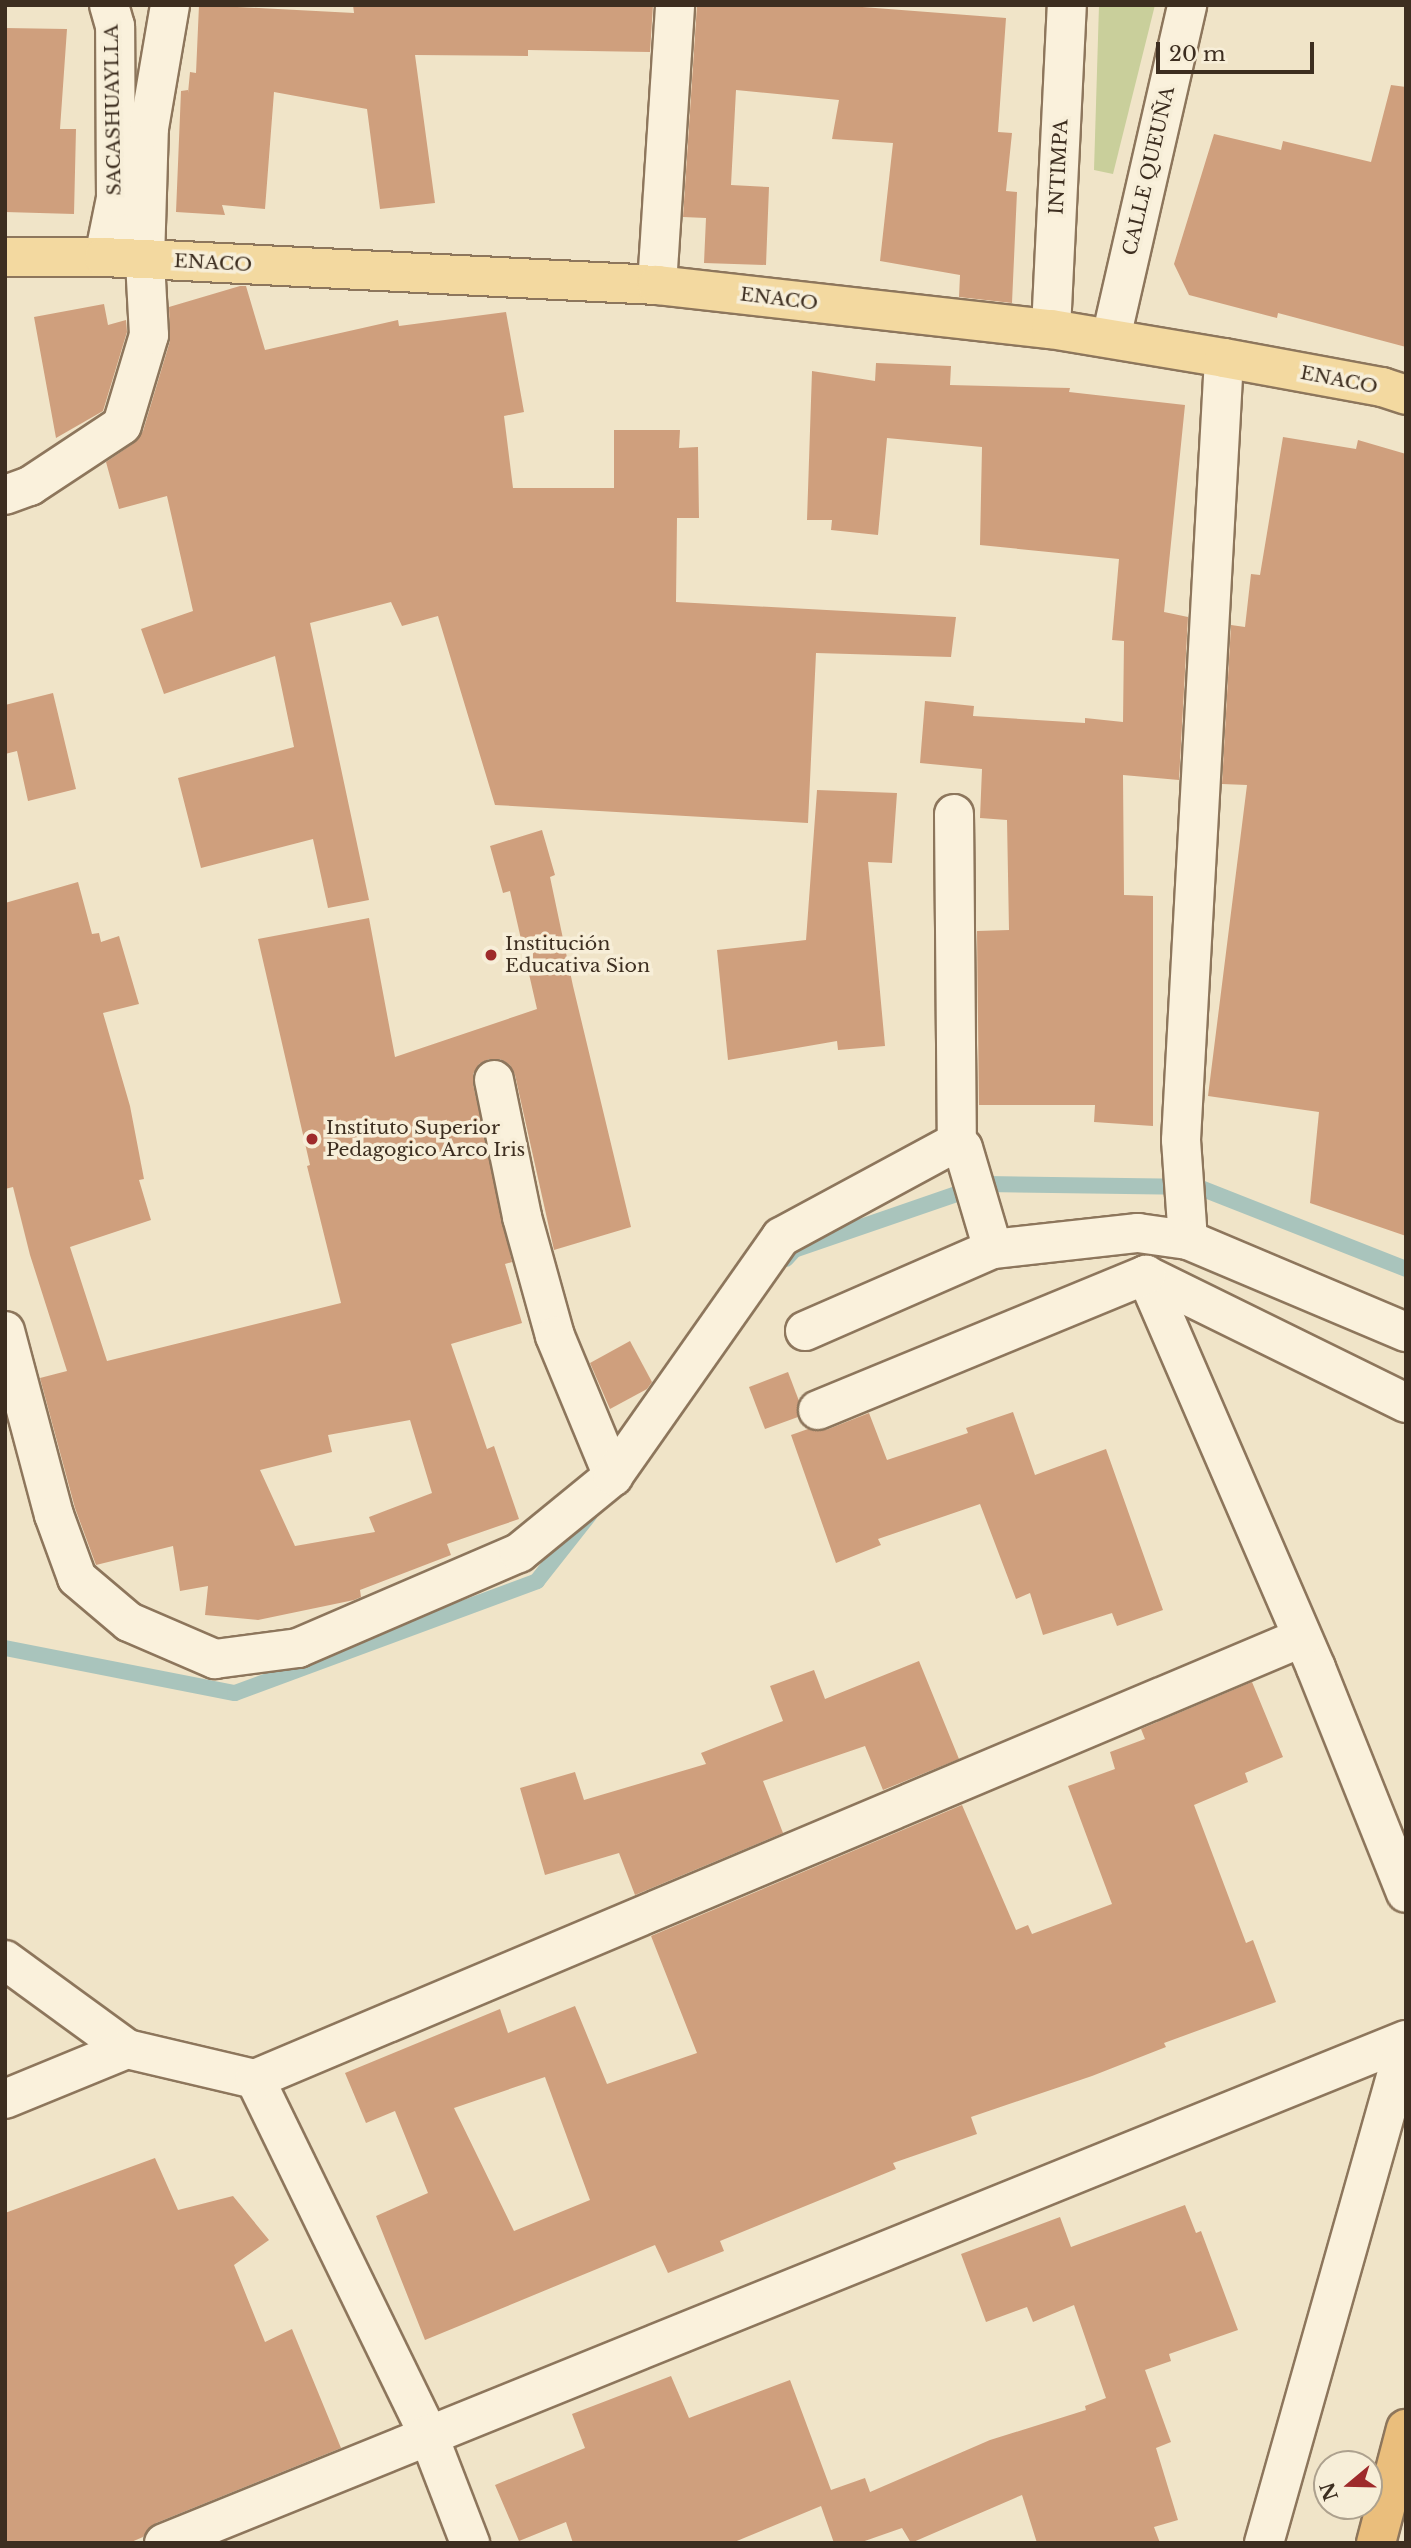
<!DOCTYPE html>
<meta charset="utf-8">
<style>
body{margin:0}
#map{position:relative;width:1411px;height:2548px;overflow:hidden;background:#f0e4c8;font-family:"Libre Baskerville",serif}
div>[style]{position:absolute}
.green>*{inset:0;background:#c9cf9b}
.stream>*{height:16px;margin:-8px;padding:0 8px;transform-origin:8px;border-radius:8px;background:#a9c4bc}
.building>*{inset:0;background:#cf9f7d}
.roads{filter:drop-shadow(2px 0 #8d765c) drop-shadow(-2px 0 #8d765c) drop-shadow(0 2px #8d765c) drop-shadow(0 -2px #8d765c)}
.minor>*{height:38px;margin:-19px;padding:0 19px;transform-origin:19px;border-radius:19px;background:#faf1dc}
.primary>*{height:38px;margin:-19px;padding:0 19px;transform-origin:19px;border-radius:19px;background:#f3d9a0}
.trunk>*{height:38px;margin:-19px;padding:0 19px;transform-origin:19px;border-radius:19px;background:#eabe7c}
.dots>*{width:19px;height:19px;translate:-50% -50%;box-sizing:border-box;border:4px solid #f7eed8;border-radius:50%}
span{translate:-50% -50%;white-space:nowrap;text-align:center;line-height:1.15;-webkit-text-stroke:7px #f7eed8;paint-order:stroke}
.street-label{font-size:19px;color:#3d2e20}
.poi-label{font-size:19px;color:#3d2e20}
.left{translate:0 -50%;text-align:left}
.frame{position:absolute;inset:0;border:7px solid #3d2e20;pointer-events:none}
.north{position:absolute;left:1313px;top:2450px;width:70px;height:70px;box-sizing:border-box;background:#f7eed8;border:2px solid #ada18e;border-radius:50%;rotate:251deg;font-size:19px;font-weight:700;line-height:28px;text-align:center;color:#3d2e20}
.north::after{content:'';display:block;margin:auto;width:24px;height:32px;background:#9e2a2b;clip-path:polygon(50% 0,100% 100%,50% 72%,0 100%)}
.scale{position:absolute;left:1156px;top:42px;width:158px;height:32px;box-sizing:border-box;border:4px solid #3d2e20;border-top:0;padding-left:9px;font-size:21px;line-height:24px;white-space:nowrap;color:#3d2e20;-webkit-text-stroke:5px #f7eed8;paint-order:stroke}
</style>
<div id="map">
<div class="green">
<i style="clip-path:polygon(1099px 5px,1155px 5px,1113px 174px,1094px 170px)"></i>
</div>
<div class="stream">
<i style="left:786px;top:1259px;width:12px;rotate:-48deg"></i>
<i style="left:794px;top:1250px;width:203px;rotate:-19deg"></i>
<i style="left:986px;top:1184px;width:212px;rotate:0.8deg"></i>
<i style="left:1198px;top:1187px;width:224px;rotate:21.5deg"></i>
<i style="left:5px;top:1648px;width:234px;rotate:11.1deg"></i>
<i style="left:235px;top:1693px;width:322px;rotate:-20.3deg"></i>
<i style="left:537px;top:1581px;width:85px;rotate:-51.7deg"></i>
</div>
<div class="building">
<i style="clip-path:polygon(199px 5px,354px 13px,353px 5px,653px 5px,650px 52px,528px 50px,528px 56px,415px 55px,435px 203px,380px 209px,367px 109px,274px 92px,265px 209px,222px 205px,225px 215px,176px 212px,181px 91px,188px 90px,188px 93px,190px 72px,196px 73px)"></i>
<i style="clip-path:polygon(697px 5px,836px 5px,1006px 18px,998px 132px,1012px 133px,1006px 191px,1017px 192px,1012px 303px,959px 297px,960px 275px,880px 261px,893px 143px,832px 139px,839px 100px,736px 90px,731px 185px,769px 187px,766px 265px,704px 263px,706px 218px,683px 217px)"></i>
<i style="clip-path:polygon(5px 28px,67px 29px,60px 129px,76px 129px,74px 214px,5px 212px)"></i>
<i style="clip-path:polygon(1391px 85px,1406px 87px,1406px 347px,1278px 313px,1277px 318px,1189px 295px,1174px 264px,1214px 134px,1281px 150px,1283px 141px,1371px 162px)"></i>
<i style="clip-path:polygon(240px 286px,246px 286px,265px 350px,398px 320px,399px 326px,506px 312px,524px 412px,504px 416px,513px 488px,614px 488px,614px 430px,680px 430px,679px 448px,698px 447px,699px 518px,677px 518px,676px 602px,956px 617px,951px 657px,816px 653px,808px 823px,495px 805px,438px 616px,402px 626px,391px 602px,310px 623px,369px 900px,328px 908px,313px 839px,201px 868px,178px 778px,294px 747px,275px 656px,164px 694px,141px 629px,193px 611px,167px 496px,119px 509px,106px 462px,134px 443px,143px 431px,170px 341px,169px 307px)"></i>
<i style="clip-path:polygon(104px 304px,108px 325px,126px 320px,127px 332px,103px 411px,56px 438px,34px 317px)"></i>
<i style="clip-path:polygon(876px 363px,951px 366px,950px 385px,1070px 388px,1069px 392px,1185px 405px,1164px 612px,1188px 617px,1179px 780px,1123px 775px,1124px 895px,1153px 896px,1153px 1126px,1094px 1122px,1095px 1105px,979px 1105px,977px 931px,1009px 930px,1007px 820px,980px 818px,982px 769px,920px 763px,925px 701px,974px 706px,973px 716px,1085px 723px,1085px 718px,1123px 722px,1124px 641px,1112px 640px,1119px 559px,980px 545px,982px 447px,887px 438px,878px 535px,831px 530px,832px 520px,807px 520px,812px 371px,875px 381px)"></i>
<i style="clip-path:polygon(1283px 437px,1356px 449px,1358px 440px,1406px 454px,1406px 1236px,1310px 1203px,1319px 1112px,1208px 1096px,1247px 785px,1222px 784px,1231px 625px,1245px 627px,1251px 574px,1260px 575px)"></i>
<i style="clip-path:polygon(53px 693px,76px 789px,28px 801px,17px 751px,5px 754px,5px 705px)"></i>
<i style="clip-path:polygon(817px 790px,897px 793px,892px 863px,868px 862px,885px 1046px,838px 1050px,837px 1041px,728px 1060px,717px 950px,806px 940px)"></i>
<i style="clip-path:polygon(evenodd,542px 830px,555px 875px,550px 877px,573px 986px,631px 1227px,554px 1250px,515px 1075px,510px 1065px,500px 1059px,489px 1059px,479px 1064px,473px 1074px,473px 1084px,512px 1262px,505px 1264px,522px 1323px,451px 1344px,487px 1449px,494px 1446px,519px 1519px,447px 1544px,451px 1555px,360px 1590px,361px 1597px,354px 1600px,258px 1620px,205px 1615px,208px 1586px,180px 1591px,173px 1546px,96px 1565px,75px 1508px,40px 1378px,67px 1371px,30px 1255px,13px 1187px,5px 1189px,5px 903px,78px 882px,92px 934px,99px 933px,101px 942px,119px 936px,139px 1004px,103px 1013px,130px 1106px,144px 1179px,139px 1180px,151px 1220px,70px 1247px,107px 1361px,341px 1303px,307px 1166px,310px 1165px,258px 939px,369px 918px,395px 1057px,537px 1009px,510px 891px,503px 893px,490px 846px,542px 830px,410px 1420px,432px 1493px,369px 1517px,375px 1532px,295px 1546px,260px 1470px,332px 1452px,328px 1435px,410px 1420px)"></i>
<i style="clip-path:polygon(630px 1341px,652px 1382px,647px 1389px,610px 1409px,590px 1363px)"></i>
<i style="clip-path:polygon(788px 1372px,799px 1401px,798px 1417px,765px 1429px,749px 1387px)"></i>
<i style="clip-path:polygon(1013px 1412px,1035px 1475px,1106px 1449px,1163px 1610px,1117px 1626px,1112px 1613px,1043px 1635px,1030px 1593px,1016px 1599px,980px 1504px,878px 1539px,881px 1545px,836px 1563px,791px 1435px,808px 1429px,826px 1430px,869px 1413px,887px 1460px,968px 1433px,966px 1428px)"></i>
<i style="clip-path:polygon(919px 1661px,959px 1759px,883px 1790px,865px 1746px,763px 1781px,783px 1833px,635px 1895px,619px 1853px,545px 1875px,520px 1788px,575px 1772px,584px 1800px,706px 1764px,701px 1753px,783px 1721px,770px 1686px,814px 1670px,825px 1699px)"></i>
<i style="clip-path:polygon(evenodd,1252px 1682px,1283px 1757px,1245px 1773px,1248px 1782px,1194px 1805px,1246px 1943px,1253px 1940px,1276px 2002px,1164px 2043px,1166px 2047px,1092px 2076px,971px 2117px,977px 2134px,893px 2163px,896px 2169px,720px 2241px,724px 2251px,668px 2273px,655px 2245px,425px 2340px,376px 2216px,428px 2193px,395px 2111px,366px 2123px,345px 2073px,500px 2009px,508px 2033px,575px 2006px,607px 2084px,697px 2053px,651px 1936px,962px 1805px,1016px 1930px,1028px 1925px,1032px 1934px,1112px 1904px,1068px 1786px,1115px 1769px,1110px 1752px,1145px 1739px,1141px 1729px,1252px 1682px,545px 2077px,590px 2200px,514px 2231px,454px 2108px,545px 2077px)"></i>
<i style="clip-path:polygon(155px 2158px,178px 2210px,233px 2196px,269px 2240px,234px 2265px,265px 2342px,292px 2329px,341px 2448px,156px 2523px,143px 2537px,129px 2543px,5px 2543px,5px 2213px)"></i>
<i style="clip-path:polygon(1185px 2205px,1196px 2233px,1201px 2231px,1238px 2330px,1169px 2354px,1171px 2361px,1145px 2370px,1171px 2442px,1156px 2448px,1178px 2520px,1154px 2527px,1160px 2543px,1037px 2543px,1022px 2495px,911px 2543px,902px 2528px,859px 2543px,834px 2543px,821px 2506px,732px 2543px,573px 2543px,566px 2522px,519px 2541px,495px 2485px,585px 2448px,572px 2414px,671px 2376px,689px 2418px,790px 2380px,831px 2490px,865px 2478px,870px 2492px,990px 2440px,1086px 2410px,1085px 2406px,1106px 2398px,1074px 2305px,1033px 2322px,1027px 2307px,986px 2322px,961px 2254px,1060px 2217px,1071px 2247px)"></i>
</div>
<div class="roads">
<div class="minor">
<i style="left:104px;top:257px;width:60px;rotate:-78.5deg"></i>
<i style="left:116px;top:198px;width:172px;rotate:-90.3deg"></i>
<i style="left:115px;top:26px;width:22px;rotate:-106deg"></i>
<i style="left:657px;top:285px;width:281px;rotate:-86.3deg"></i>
<i style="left:1051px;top:329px;width:324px;rotate:-87.2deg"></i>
<i style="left:1111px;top:338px;width:342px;rotate:-77.1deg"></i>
<i style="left:5px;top:495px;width:27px;rotate:-20deg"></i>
<i style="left:30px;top:486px;width:110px;rotate:-33.5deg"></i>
<i style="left:122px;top:425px;width:94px;rotate:-73.3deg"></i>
<i style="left:149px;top:335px;width:75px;rotate:-93.1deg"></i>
<i style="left:145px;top:260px;width:132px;rotate:-88.3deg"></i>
<i style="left:149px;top:128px;width:125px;rotate:-80.3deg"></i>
<i style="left:954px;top:814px;width:328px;rotate:89.5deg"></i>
<i style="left:957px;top:1142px;width:8px;rotate:45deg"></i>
<i style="left:963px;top:1148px;width:105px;rotate:73.5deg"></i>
<i style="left:494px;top:1080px;width:140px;rotate:78.4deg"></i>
<i style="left:522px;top:1217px;width:123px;rotate:74.5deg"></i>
<i style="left:555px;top:1336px;width:152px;rotate:67.5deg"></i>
<i style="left:1188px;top:1240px;width:100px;rotate:-94deg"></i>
<i style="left:1181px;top:1140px;width:783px;rotate:-86.85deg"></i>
<i style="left:5px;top:1331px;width:190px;rotate:75.1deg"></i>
<i style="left:54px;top:1515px;width:67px;rotate:69.9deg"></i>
<i style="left:77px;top:1578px;width:68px;rotate:40.2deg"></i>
<i style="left:129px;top:1622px;width:94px;rotate:23.3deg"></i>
<i style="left:215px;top:1659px;width:84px;rotate:-7.5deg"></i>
<i style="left:298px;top:1648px;width:241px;rotate:-23.3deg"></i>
<i style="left:519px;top:1553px;width:122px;rotate:-39.3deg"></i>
<i style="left:613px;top:1476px;width:292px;rotate:-54.9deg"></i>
<i style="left:781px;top:1237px;width:200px;rotate:-28.4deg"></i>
<i style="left:805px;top:1331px;width:205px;rotate:-23.6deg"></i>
<i style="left:993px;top:1249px;width:146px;rotate:-6.3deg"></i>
<i style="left:1138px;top:1233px;width:50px;rotate:8deg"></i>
<i style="left:1188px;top:1240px;width:237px;rotate:22.9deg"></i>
<i style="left:1406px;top:1403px;width:290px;rotate:-153.8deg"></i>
<i style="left:1146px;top:1275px;width:428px;rotate:66.6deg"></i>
<i style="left:1316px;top:1668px;width:242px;rotate:68.2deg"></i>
<i style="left:818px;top:1410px;width:355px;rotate:-22.4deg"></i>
<i style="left:5px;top:1960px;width:151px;rotate:36.1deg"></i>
<i style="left:127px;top:2049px;width:131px;rotate:13.2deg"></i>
<i style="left:255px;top:2079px;width:395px;rotate:64deg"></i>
<i style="left:428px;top:2434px;width:117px;rotate:68.9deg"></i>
<i style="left:255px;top:2079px;width:1135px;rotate:-22.86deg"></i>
<i style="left:5px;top:2099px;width:132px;rotate:-22.3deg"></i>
<i style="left:164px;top:2543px;width:1340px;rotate:-22.05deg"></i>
<i style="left:1264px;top:2543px;width:522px;rotate:-74.21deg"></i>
</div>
<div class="primary">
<i style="left:5px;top:257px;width:99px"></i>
<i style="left:104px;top:257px;width:554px;rotate:2.9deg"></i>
<i style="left:657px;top:285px;width:396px;rotate:6.4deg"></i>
<i style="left:1051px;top:329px;width:175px;rotate:9.5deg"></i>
<i style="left:1224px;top:358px;width:161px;rotate:10.4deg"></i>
<i style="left:1382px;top:387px;width:25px;rotate:18deg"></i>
</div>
<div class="trunk">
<i style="left:1376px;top:2543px;width:118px;rotate:-75.3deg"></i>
</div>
</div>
<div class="dots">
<i style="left:491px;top:955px;background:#9e2a2b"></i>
<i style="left:312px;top:1139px;background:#9e2a2b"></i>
</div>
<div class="street-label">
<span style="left:113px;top:110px;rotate:-91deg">SACASHUAYLLA</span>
<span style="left:1059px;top:167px;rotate:-87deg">INTIMPA</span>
<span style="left:1149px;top:171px;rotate:-77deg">CALLE QUEUÑA</span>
<span style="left:213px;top:263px;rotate:3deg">ENACO</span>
<span style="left:779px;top:299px;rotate:7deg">ENACO</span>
<span style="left:1339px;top:380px;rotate:11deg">ENACO</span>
</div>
<div class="poi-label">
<span class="left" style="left:505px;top:955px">Institución<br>Educativa Sion</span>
<span class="left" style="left:326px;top:1139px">Instituto Superior<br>Pedagogico Arco Iris</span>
</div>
<div class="frame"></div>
<div class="north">N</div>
<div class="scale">20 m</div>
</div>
